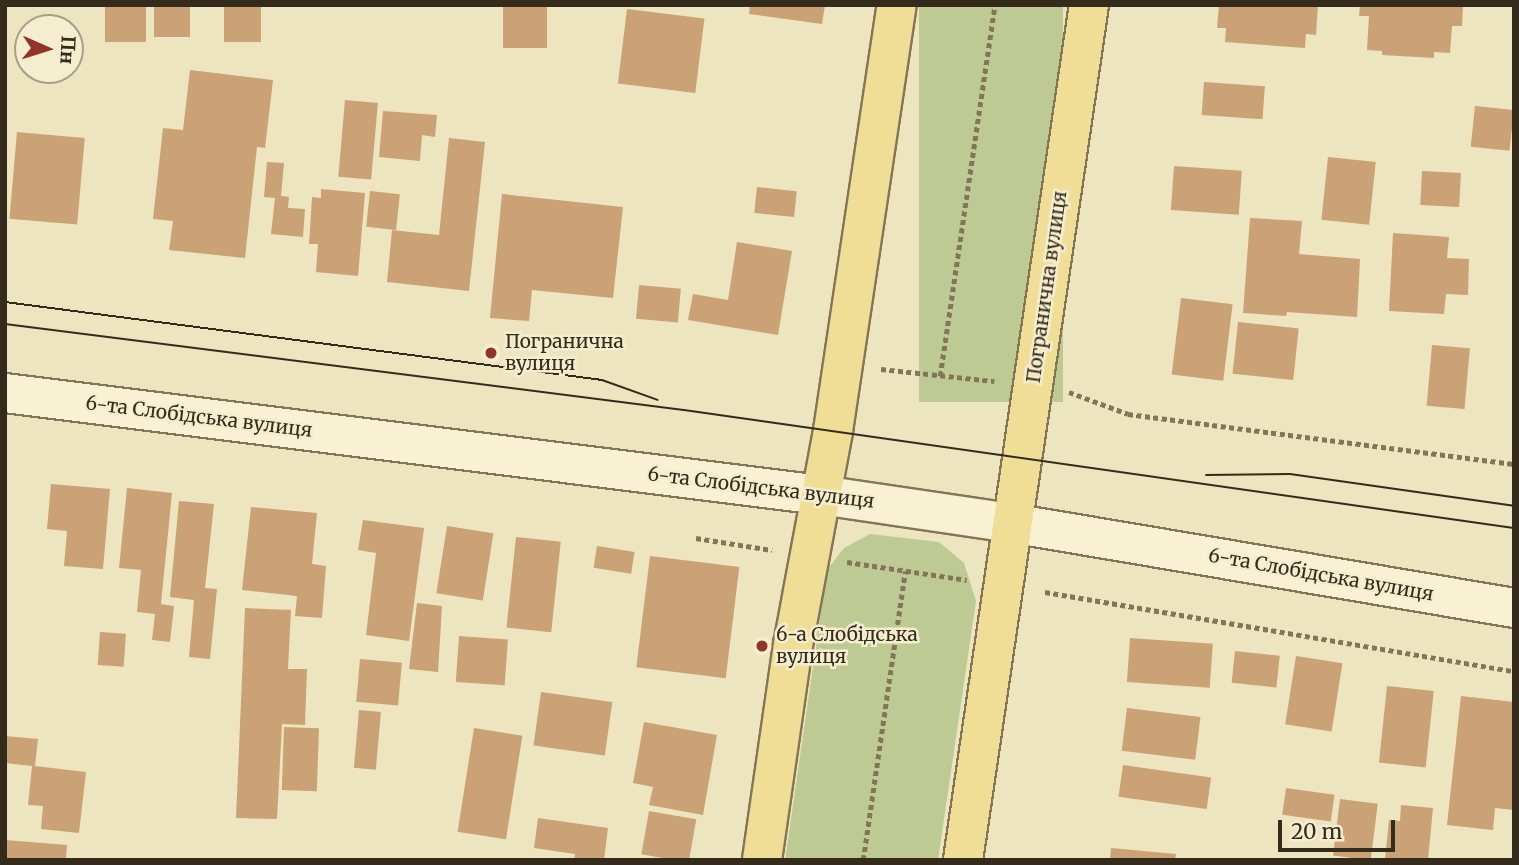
<!DOCTYPE html>
<meta charset="utf-8">
<style>
body{margin:0}
#map{position:relative;width:1519px;height:865px;overflow:hidden;background:#ede4c0;font-family:Merriweather,serif}
div>[style]{position:absolute}
.green>*{inset:0;background:#beca94;transform-origin:0 0}
.building>*{inset:0;background:#caa276;transform-origin:0 0}
.path>*{height:4.5px;margin-top:-2.25px;transform-origin:0;background:repeating-linear-gradient(90deg,#857558 0 5px,transparent 0 8.5px)}
.roads{filter:drop-shadow(2px 0 #857558) drop-shadow(-2px 0 #857558) drop-shadow(0 2px #857558) drop-shadow(0 -2px #857558)}
.minor>*{height:38px;margin:-19px;padding:0 19px;transform-origin:19px;border-radius:19px;background:#f8f1d3}
.major>*{height:38px;margin:-19px;padding:0 19px;transform-origin:19px;border-radius:19px;background:#f0de97}
.tram>*{height:2px;margin:-1px;padding:0 1px;transform-origin:1px;border-radius:1px;background:#352b1c}
.dots>*{width:19px;height:19px;translate:-50% -50%;box-sizing:border-box;border:4px solid #f4edcf;border-radius:50%}
span{translate:-50% -50%;white-space:nowrap;text-align:center;line-height:1.15;-webkit-text-stroke:5px #f4edcf;paint-order:stroke}
.street-label{font-size:19px;color:#352b1c}
.poi-label{font-size:19px;color:#352b1c}
.left{translate:0 -50%;text-align:left}
.frame{position:absolute;inset:0;border:7px solid #352b1c;pointer-events:none}
.north{position:absolute;left:14px;top:14px;width:70px;height:70px;box-sizing:border-box;background:#f4edcf;border:2px solid #a89f87;border-radius:50%;rotate:93deg;font-size:19px;font-weight:700;line-height:28px;text-align:center;color:#352b1c}
.north::after{content:'';display:block;margin:auto;width:24px;height:32px;background:#933429;clip-path:polygon(50% 0,100% 100%,50% 72%,0 100%)}
.scale{position:absolute;left:1278px;top:820px;width:117px;height:32px;box-sizing:border-box;border:4px solid #352b1c;border-top:0;padding-left:9px;font-size:21px;line-height:24px;white-space:nowrap;color:#352b1c;-webkit-text-stroke:5px #f4edcf;paint-order:stroke}
</style>
<div id="map">
<div class="green">
<i style="left:919px;top:5px;width:144px;height:397px"></i>
<i style="clip-path:polygon(870px 534px,939px 542px,964px 563px,976px 601px,938px 860px,785px 860px,827px 570px,844px 548px)"></i>
</div>
<div class="building">
<i style="left:105px;top:5px;width:41px;height:37px"></i>
<i style="left:154px;top:5px;width:36px;height:32px"></i>
<i style="left:224px;top:5px;width:37px;height:37px"></i>
<i style="left:503px;top:5px;width:44px;height:43px"></i>
<i style="clip-path:polygon(750px 5px,825px 5px,822px 24px,749px 14px)"></i>
<i style="clip-path:polygon(1219px 5px,1318px 5px,1316px 35px,1306px 34px,1305px 48px,1225px 42px,1226px 28px,1217px 28px)"></i>
<i style="clip-path:polygon(1360px 5px,1463px 5px,1462px 26px,1452px 26px,1450px 53px,1434px 52px,1434px 58px,1382px 55px,1382px 51px,1367px 50px,1369px 16px,1359px 16px)"></i>
<i style="left:627px;top:9px;width:78px;height:75px;rotate:7deg"></i>
<i style="clip-path:polygon(190px 70px,273px 80px,265px 148px,257px 147px,245px 258px,169px 250px,173px 221px,153px 219px,163px 128px,183px 130px)"></i>
<i style="left:1204px;top:82px;width:61px;height:33px;rotate:4deg"></i>
<i style="left:345px;top:100px;width:33px;height:77px;rotate:5deg"></i>
<i style="left:1475px;top:106px;width:39px;height:41px;rotate:6deg"></i>
<i style="clip-path:polygon(383px 111px,437px 115px,435px 137px,422px 135px,420px 161px,379px 157px)"></i>
<i style="left:17px;top:132px;width:68px;height:87px;rotate:5deg"></i>
<i style="clip-path:polygon(449px 138px,485px 142px,469px 291px,387px 282px,392px 230px,439px 235px)"></i>
<i style="left:1328px;top:157px;width:48px;height:63px;rotate:6deg"></i>
<i style="clip-path:polygon(267px 162px,284px 163px,281px 196px,289px 197px,288px 208px,305px 209px,303px 237px,271px 234px,275px 198px,264px 197px)"></i>
<i style="left:1174px;top:166px;width:68px;height:44px;rotate:4deg"></i>
<i style="left:1422px;top:171px;width:39px;height:34px;rotate:3deg"></i>
<i style="left:757px;top:187px;width:40px;height:26px;rotate:6deg"></i>
<i style="clip-path:polygon(321px 189px,365px 193px,358px 276px,316px 272px,318px 244px,309px 244px,312px 197px,321px 198px)"></i>
<i style="left:370px;top:191px;width:30px;height:36px;rotate:6deg"></i>
<i style="clip-path:polygon(502px 194px,623px 207px,613px 298px,532px 290px,529px 321px,490px 318px)"></i>
<i style="clip-path:polygon(1250px 218px,1302px 221px,1299px 254px,1360px 259px,1357px 317px,1287px 312px,1286px 316px,1243px 313px)"></i>
<i style="clip-path:polygon(1393px 233px,1449px 237px,1447px 258px,1469px 259px,1468px 295px,1446px 294px,1444px 314px,1389px 311px)"></i>
<i style="clip-path:polygon(737px 242px,792px 251px,778px 335px,688px 320px,693px 294px,728px 300px)"></i>
<i style="left:639px;top:285px;width:42px;height:34px;rotate:5deg"></i>
<i style="left:1181px;top:298px;width:52px;height:77px;rotate:7deg"></i>
<i style="left:1238px;top:322px;width:61px;height:52px;rotate:6deg"></i>
<i style="left:1432px;top:345px;width:38px;height:61px;rotate:5deg"></i>
<i style="clip-path:polygon(51px 484px,110px 489px,103px 569px,64px 566px,67px 531px,47px 529px)"></i>
<i style="clip-path:polygon(127px 488px,172px 493px,161px 604px,174px 606px,170px 642px,152px 640px,155px 614px,137px 612px,141px 570px,119px 568px)"></i>
<i style="clip-path:polygon(179px 501px,214px 504px,205px 588px,217px 589px,210px 659px,189px 657px,194px 600px,170px 597px)"></i>
<i style="clip-path:polygon(251px 507px,317px 513px,312px 564px,326px 566px,322px 618px,295px 616px,297px 596px,242px 590px)"></i>
<i style="clip-path:polygon(363px 520px,424px 528px,409px 641px,366px 635px,376px 553px,358px 550px)"></i>
<i style="left:447px;top:526px;width:47px;height:68px;rotate:9deg"></i>
<i style="left:516px;top:537px;width:45px;height:91px;rotate:6deg"></i>
<i style="left:597px;top:546px;width:38px;height:22px;rotate:9deg"></i>
<i style="left:650px;top:556px;width:90px;height:112px;rotate:7deg"></i>
<i style="clip-path:polygon(417px 603px,442px 606px,438px 672px,409px 669px)"></i>
<i style="clip-path:polygon(245px 608px,291px 610px,288px 669px,307px 669px,305px 725px,282px 724px,277px 819px,236px 818px)"></i>
<i style="left:100px;top:632px;width:26px;height:33px;rotate:4deg"></i>
<i style="left:459px;top:636px;width:49px;height:46px;rotate:4deg"></i>
<i style="left:1130px;top:638px;width:83px;height:44px;rotate:4deg"></i>
<i style="left:1235px;top:651px;width:45px;height:32px;rotate:6deg"></i>
<i style="left:1296px;top:656px;width:47px;height:69px;rotate:9deg"></i>
<i style="left:360px;top:659px;width:42px;height:43px;rotate:5deg"></i>
<i style="left:1387px;top:686px;width:47px;height:77px;rotate:6deg"></i>
<i style="left:541px;top:692px;width:72px;height:54px;rotate:8deg"></i>
<i style="clip-path:polygon(1461px 696px,1514px 702px,1514px 810px,1495px 808px,1493px 830px,1447px 825px)"></i>
<i style="left:1127px;top:708px;width:74px;height:43px;rotate:7deg"></i>
<i style="left:359px;top:710px;width:22px;height:58px;rotate:5deg"></i>
<i style="clip-path:polygon(644px 722px,717px 735px,703px 815px,649px 805px,653px 787px,633px 783px)"></i>
<i style="left:284px;top:727px;width:35px;height:63px;rotate:2deg"></i>
<i style="left:474px;top:728px;width:49px;height:105px;rotate:9deg"></i>
<i style="clip-path:polygon(5px 736px,38px 739px,35px 766px,86px 772px,79px 833px,41px 829px,43px 806px,28px 805px,32px 766px,5px 763px)"></i>
<i style="left:1123px;top:765px;width:89px;height:32px;rotate:8deg"></i>
<i style="left:1286px;top:788px;width:49px;height:27px;rotate:8deg"></i>
<i style="left:1340px;top:799px;width:38px;height:57px;rotate:7deg"></i>
<i style="clip-path:polygon(1401px 805px,1433px 808px,1428px 860px,1385px 860px,1389px 820px,1400px 821px)"></i>
<i style="left:649px;top:811px;width:48px;height:44px;rotate:10deg"></i>
<i style="clip-path:polygon(538px 818px,608px 828px,604px 860px,574px 860px,575px 854px,534px 848px)"></i>
<i style="clip-path:polygon(5px 840px,67px 845px,66px 860px,5px 860px)"></i>
<i style="clip-path:polygon(1111px 848px,1176px 854px,1175px 860px,1110px 860px)"></i>
</div>
<div class="path">
<i style="left:881px;top:369px;width:114px;rotate:6.1deg"></i>
<i style="left:940px;top:376px;width:375px;rotate:-81.6deg"></i>
<i style="left:1069px;top:392px;width:63px;rotate:20.4deg"></i>
<i style="left:1128px;top:414px;width:389px;rotate:7.4deg"></i>
<i style="left:696px;top:538px;width:77px;rotate:9deg"></i>
<i style="left:847px;top:562px;width:121px;rotate:8.5deg"></i>
<i style="left:1045px;top:592px;width:476px;rotate:9.6deg"></i>
<i style="left:863px;top:860px;width:292px;rotate:-81.7deg"></i>
</div>
<div class="roads">
<div class="minor">
<i style="left:5px;top:393px;width:822px;rotate:7.13deg"></i>
<i style="left:821px;top:495px;width:192px;rotate:8.4deg"></i>
<i style="left:1011px;top:523px;width:510px;rotate:9.59deg"></i>
</div>
<div class="major">
<i style="left:762px;top:860px;width:217px;rotate:-81.8deg"></i>
<i style="left:793px;top:645px;width:218px;rotate:-79.4deg"></i>
<i style="left:833px;top:431px;width:431px;rotate:-81.5deg"></i>
<i style="left:963px;top:860px;width:864px;rotate:-81.62deg"></i>
</div>
</div>
<div class="tram">
<i style="left:5px;top:302px;width:602px;rotate:7.44deg"></i>
<i style="left:602px;top:380px;width:59px;rotate:19.7deg"></i>
<i style="left:5px;top:324px;width:684px;rotate:7.22deg"></i>
<i style="left:684px;top:410px;width:838px;rotate:8.09deg"></i>
<i style="left:1206px;top:475px;width:84px;rotate:-0.7deg"></i>
<i style="left:1290px;top:474px;width:226px;rotate:8.1deg"></i>
</div>
<div class="dots">
<i style="left:491px;top:353px;background:#933429"></i>
<i style="left:762px;top:646px;background:#933429"></i>
</div>
<div class="street-label">
<span style="left:1047px;top:287px;rotate:-82deg">Погранична вулиця</span>
<span style="left:199px;top:417px;rotate:7deg">6-та Слобідська вулиця</span>
<span style="left:761px;top:488px;rotate:7deg">6-та Слобідська вулиця</span>
<span style="left:1321px;top:575px;rotate:10deg">6-та Слобідська вулиця</span>
</div>
<div class="poi-label">
<span class="left" style="left:505px;top:353px">Погранична<br>вулиця</span>
<span class="left" style="left:776px;top:646px">6-а Слобідська<br>вулиця</span>
</div>
<div class="frame"></div>
<div class="north">Пн</div>
<div class="scale">20 m</div>
</div>
